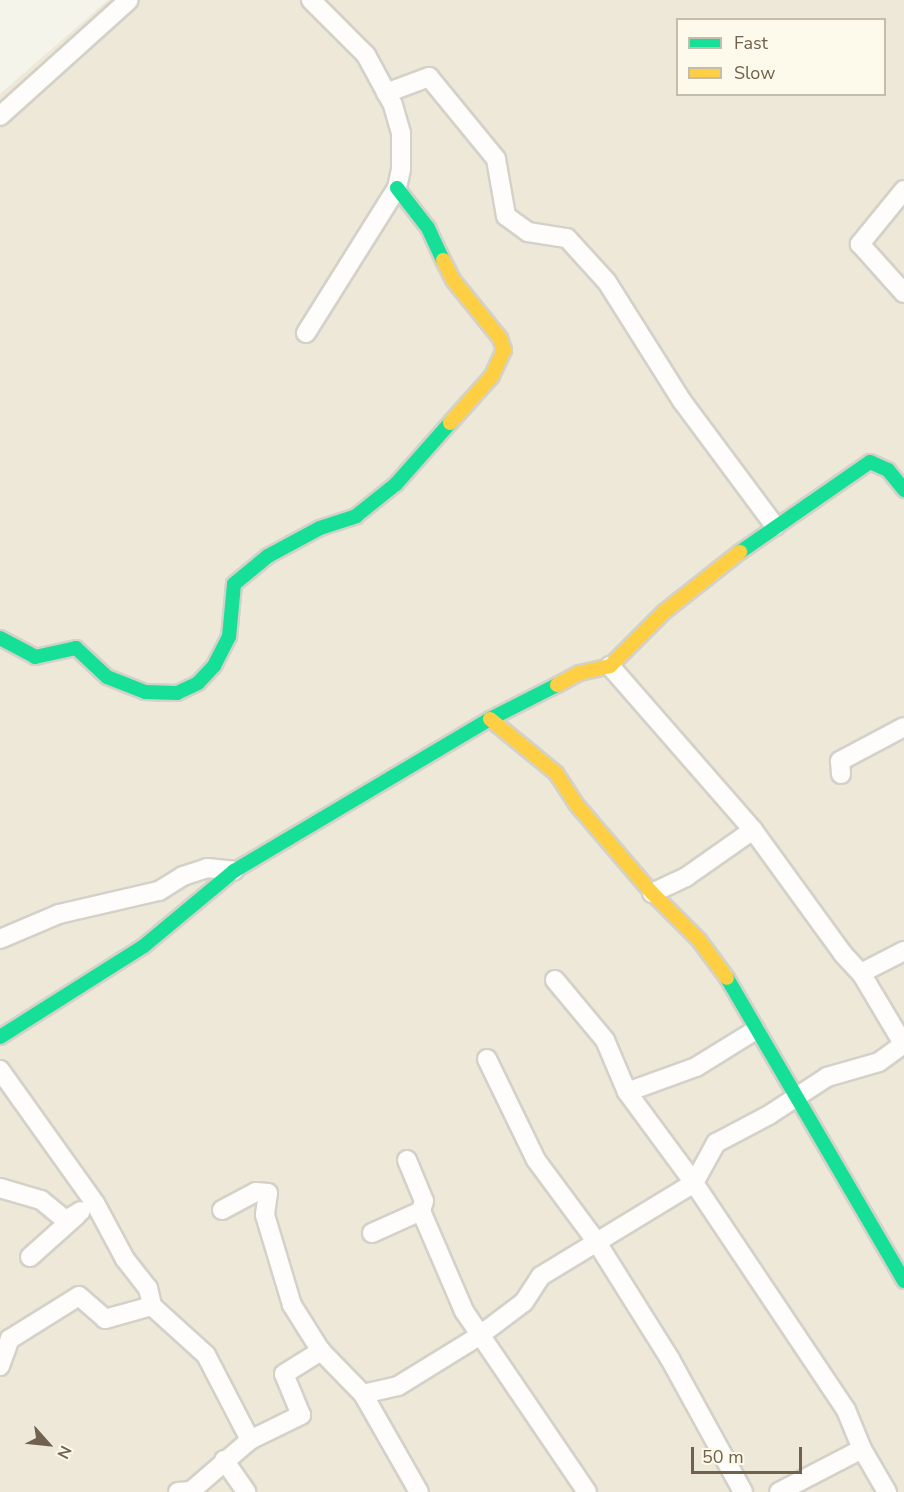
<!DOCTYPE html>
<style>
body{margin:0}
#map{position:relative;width:904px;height:1492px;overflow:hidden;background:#f5f4ea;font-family:"Nunito Sans",sans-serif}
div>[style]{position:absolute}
.residential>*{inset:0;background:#ede8d8}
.roads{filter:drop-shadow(2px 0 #d4d1c8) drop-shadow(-2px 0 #d4d1c8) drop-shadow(0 2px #d4d1c8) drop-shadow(0 -2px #d4d1c8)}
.street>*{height:18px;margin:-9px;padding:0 9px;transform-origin:9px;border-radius:9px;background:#fefdfc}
.fast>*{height:14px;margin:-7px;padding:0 7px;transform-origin:7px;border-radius:7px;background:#16e098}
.slow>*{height:14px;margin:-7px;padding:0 7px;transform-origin:7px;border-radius:7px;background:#ffcf43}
span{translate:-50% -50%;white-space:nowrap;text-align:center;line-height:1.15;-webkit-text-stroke:4.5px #fdfaeb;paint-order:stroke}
.legend{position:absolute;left:676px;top:18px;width:210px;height:78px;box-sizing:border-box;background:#fdfaeb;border:2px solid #c5bdac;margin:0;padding:8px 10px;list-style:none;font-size:18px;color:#70624e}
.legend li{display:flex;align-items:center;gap:12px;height:30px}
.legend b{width:30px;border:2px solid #c5bdac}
.north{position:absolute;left:18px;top:1414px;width:60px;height:60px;-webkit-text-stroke:4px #fdfaeb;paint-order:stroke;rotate:117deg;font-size:16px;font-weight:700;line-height:24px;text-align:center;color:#70624e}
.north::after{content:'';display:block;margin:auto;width:21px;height:27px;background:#70624e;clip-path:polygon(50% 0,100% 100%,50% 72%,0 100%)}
.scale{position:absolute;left:691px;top:1447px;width:111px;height:27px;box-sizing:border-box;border:3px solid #70624e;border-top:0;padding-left:8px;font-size:18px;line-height:21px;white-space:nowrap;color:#70624e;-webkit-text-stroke:4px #fdfaeb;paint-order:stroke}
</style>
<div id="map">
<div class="residential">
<i style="clip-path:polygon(evenodd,108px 0,904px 0,904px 1492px,0 1492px,0 94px,108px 0,678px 20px,884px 20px,884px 94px,678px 94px,678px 20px)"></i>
</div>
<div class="roads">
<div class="street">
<i style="left:386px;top:93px;width:46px;rotate:-20.4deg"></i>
<i style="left:429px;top:77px;width:106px;rotate:50.7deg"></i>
<i style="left:496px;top:159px;width:58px;rotate:80deg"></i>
<i style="left:506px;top:216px;width:27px;rotate:36deg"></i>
<i style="left:528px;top:232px;width:39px;rotate:9deg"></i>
<i style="left:567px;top:238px;width:59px;rotate:47.7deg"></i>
<i style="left:607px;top:282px;width:141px;rotate:57.8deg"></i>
<i style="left:682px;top:401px;width:156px;rotate:53.4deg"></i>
<i style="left:0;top:116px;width:173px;rotate:-42deg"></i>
<i style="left:904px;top:190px;width:70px;rotate:129.2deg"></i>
<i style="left:860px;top:244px;width:66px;rotate:48.1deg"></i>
<i style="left:306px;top:333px;width:171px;rotate:-57.9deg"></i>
<i style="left:397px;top:188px;width:19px;rotate:-78deg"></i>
<i style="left:401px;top:169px;width:36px;rotate:-90deg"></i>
<i style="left:401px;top:133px;width:29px;rotate:-106deg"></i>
<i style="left:393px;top:105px;width:57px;rotate:-118.4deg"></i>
<i style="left:366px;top:55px;width:78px;rotate:-135deg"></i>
<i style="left:610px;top:666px;width:218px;rotate:48.9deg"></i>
<i style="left:753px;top:830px;width:153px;rotate:54deg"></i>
<i style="left:843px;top:954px;width:26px;rotate:47deg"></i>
<i style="left:861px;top:973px;width:84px;rotate:59.2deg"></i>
<i style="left:841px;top:774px;width:13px;rotate:-94deg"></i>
<i style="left:840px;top:761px;width:72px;rotate:-28deg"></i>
<i style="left:652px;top:893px;width:38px;rotate:-25deg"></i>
<i style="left:686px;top:877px;width:82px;rotate:-35deg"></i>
<i style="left:0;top:939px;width:64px;rotate:-23deg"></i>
<i style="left:59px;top:914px;width:103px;rotate:-13deg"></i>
<i style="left:159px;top:891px;width:28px;rotate:-32deg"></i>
<i style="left:183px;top:876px;width:25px;rotate:-18deg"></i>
<i style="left:207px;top:868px;width:27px;rotate:6deg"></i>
<i style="left:861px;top:973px;width:48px;rotate:-27.1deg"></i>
<i style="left:555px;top:980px;width:78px;rotate:50.2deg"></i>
<i style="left:605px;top:1040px;width:56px;rotate:67.1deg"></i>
<i style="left:627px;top:1092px;width:113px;rotate:53.6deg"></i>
<i style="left:694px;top:1183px;width:273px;rotate:56.2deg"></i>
<i style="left:846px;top:1410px;width:42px;rotate:67.7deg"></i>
<i style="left:862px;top:1449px;width:50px;rotate:59.8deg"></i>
<i style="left:487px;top:1059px;width:112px;rotate:64.1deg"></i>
<i style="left:536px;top:1160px;width:101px;rotate:53.5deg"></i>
<i style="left:596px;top:1241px;width:139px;rotate:57.9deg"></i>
<i style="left:670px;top:1359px;width:152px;rotate:61.2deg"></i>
<i style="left:0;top:1070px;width:163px;rotate:54.5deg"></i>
<i style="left:95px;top:1203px;width:64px;rotate:61.8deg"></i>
<i style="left:125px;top:1259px;width:37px;rotate:52deg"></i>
<i style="left:148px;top:1288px;width:18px;rotate:77deg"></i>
<i style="left:152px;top:1306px;width:73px;rotate:42.2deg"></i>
<i style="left:206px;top:1355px;width:96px;rotate:62.6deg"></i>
<i style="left:627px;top:1092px;width:73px;rotate:-19.9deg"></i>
<i style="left:696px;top:1067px;width:70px;rotate:-31.7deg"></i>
<i style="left:407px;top:1160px;width:44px;rotate:67.5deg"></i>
<i style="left:424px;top:1201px;width:10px;rotate:107deg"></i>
<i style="left:421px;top:1211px;width:109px;rotate:66.7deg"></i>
<i style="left:464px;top:1311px;width:219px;rotate:55.8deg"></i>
<i style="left:0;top:1188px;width:43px;rotate:16.3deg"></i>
<i style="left:41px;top:1200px;width:32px;rotate:39deg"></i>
<i style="left:66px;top:1220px;width:17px;rotate:-31deg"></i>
<i style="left:222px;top:1210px;width:38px;rotate:-28deg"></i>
<i style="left:256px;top:1192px;width:12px;rotate:5deg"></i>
<i style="left:268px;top:1193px;width:22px;rotate:98deg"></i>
<i style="left:265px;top:1215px;width:94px;rotate:73.3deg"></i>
<i style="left:292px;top:1305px;width:54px;rotate:57.8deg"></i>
<i style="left:321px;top:1351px;width:60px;rotate:45.7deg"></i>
<i style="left:363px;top:1394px;width:113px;rotate:60.3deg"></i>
<i style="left:372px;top:1233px;width:54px;rotate:-24.2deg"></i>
<i style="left:30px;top:1257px;width:63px;rotate:-41.8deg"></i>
<i style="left:0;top:1366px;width:29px;rotate:-70deg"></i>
<i style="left:10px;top:1339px;width:81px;rotate:-31.9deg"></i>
<i style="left:79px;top:1296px;width:35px;rotate:41deg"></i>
<i style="left:105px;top:1319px;width:49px;rotate:-15.5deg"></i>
<i style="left:363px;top:1394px;width:36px;rotate:-13deg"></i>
<i style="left:398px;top:1386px;width:95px;rotate:-31.7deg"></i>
<i style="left:479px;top:1336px;width:56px;rotate:-37.1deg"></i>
<i style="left:524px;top:1302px;width:31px;rotate:-57deg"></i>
<i style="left:541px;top:1276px;width:179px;rotate:-31.3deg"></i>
<i style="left:694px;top:1183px;width:46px;rotate:-61.2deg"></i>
<i style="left:716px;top:1143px;width:60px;rotate:-27.8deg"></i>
<i style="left:769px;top:1115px;width:69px;rotate:-33.2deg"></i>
<i style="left:827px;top:1077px;width:54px;rotate:-16.1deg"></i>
<i style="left:879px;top:1062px;width:31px;rotate:-36deg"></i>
<i style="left:224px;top:1460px;width:39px;rotate:55deg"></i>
<i style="left:178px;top:1492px;width:13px;rotate:-4deg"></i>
<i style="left:191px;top:1491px;width:78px;rotate:-40.8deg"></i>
<i style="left:250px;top:1440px;width:57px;rotate:-26.1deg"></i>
<i style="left:301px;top:1415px;width:44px;rotate:-112.5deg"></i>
<i style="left:284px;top:1374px;width:44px;rotate:-31.9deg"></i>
<i style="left:779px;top:1492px;width:93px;rotate:-27.4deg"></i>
</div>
<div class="fast">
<i style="left:397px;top:188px;width:51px;rotate:52.2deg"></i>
<i style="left:428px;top:228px;width:35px;rotate:65deg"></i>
<i style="left:740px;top:552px;width:158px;rotate:-34.7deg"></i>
<i style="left:870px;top:462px;width:20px;rotate:24deg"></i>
<i style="left:888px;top:470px;width:26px;rotate:51deg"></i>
<i style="left:0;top:638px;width:40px;rotate:28deg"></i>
<i style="left:35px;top:657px;width:42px;rotate:-12.4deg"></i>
<i style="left:76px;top:648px;width:42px;rotate:43.1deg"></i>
<i style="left:107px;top:677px;width:41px;rotate:21.5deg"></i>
<i style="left:145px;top:692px;width:32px;rotate:2deg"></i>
<i style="left:177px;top:693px;width:23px;rotate:-25deg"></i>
<i style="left:198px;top:683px;width:23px;rotate:-47deg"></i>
<i style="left:214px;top:666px;width:33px;rotate:-63deg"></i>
<i style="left:229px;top:637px;width:53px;rotate:-84.6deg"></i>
<i style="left:234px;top:584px;width:44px;rotate:-39.5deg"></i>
<i style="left:268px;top:556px;width:59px;rotate:-28.3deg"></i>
<i style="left:320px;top:528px;width:38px;rotate:-18deg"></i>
<i style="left:356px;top:516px;width:51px;rotate:-38.7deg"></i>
<i style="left:396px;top:484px;width:81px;rotate:-48.5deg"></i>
<i style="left:727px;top:978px;width:351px;rotate:59.7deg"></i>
<i style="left:0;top:1037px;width:170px;rotate:-32.3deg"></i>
<i style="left:144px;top:946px;width:117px;rotate:-39.8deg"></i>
<i style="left:234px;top:871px;width:298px;rotate:-30.7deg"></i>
<i style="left:490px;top:719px;width:75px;rotate:-26.9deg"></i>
</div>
<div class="slow">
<i style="left:443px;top:260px;width:22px;rotate:63deg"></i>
<i style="left:453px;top:280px;width:75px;rotate:51deg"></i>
<i style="left:500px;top:338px;width:13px;rotate:72deg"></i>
<i style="left:504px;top:350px;width:29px;rotate:115deg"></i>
<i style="left:492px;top:376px;width:63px;rotate:131.8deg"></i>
<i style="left:557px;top:685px;width:26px;rotate:-28deg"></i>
<i style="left:580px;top:673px;width:31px;rotate:-13deg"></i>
<i style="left:610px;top:666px;width:76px;rotate:-45deg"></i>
<i style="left:664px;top:612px;width:97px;rotate:-38.3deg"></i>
<i style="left:490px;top:719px;width:85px;rotate:39.3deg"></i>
<i style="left:556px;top:773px;width:37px;rotate:57deg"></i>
<i style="left:576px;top:804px;width:117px;rotate:49.5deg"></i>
<i style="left:652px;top:893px;width:66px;rotate:45deg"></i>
<i style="left:699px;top:940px;width:47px;rotate:53.6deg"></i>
</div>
</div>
<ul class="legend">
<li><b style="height:8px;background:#16e098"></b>Fast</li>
<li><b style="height:8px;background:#ffcf43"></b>Slow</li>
</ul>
<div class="north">N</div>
<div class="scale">50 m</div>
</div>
